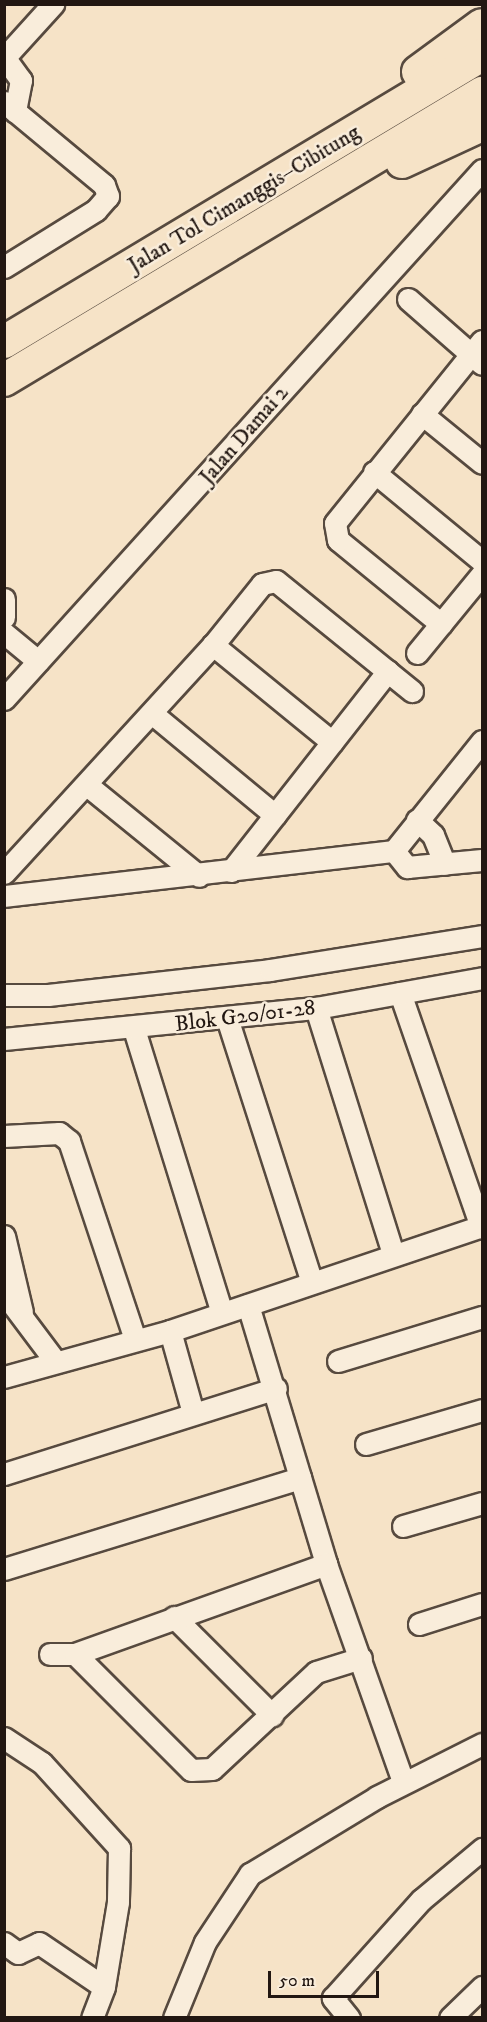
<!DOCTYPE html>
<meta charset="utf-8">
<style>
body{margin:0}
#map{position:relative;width:487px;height:2022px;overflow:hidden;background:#f6e3c7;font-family:"IM FELL DW Pica",serif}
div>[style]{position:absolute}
.roads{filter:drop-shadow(2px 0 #574a3f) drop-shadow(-2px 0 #574a3f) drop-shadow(0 2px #574a3f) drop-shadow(0 -2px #574a3f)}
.minor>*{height:21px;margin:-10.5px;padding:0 10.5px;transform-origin:10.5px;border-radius:10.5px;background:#f9eddb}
.highway>*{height:32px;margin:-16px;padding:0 16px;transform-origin:16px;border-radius:16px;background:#f6e3c7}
span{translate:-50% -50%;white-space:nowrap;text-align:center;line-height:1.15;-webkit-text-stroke:5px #f9eddb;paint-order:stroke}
.street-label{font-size:22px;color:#221712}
.frame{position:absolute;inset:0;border:6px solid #221712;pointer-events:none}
.scale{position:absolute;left:268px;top:1971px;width:111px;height:27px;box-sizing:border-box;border:3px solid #221712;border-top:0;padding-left:8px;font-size:18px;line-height:21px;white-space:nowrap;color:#221712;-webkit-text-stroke:4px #f9eddb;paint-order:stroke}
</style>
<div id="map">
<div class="roads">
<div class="minor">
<i style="left:4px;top:57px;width:29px;rotate:54deg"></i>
<i style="left:21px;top:80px;width:32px;rotate:101deg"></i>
<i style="left:5px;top:57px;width:72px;rotate:-47.8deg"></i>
<i style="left:4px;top:102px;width:130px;rotate:39.7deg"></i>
<i style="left:104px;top:185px;width:12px;rotate:70deg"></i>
<i style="left:108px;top:196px;width:18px;rotate:131deg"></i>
<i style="left:96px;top:210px;width:108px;rotate:148.2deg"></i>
<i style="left:408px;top:299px;width:98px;rotate:41.3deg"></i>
<i style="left:422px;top:414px;width:77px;rotate:39.2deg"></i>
<i style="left:374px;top:472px;width:140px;rotate:39.5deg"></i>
<i style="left:4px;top:599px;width:18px;rotate:90deg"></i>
<i style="left:441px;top:624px;width:133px;rotate:-140.8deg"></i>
<i style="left:338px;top:540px;width:17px;rotate:-100deg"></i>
<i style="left:335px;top:523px;width:234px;rotate:-51.1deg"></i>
<i style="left:4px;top:633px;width:44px;rotate:39.5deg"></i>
<i style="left:417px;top:653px;width:102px;rotate:-50.6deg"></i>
<i style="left:4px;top:699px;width:713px;rotate:-47.9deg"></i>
<i style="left:154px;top:715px;width:157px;rotate:39.6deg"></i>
<i style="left:482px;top:741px;width:141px;rotate:128.7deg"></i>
<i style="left:394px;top:851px;width:21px;rotate:51deg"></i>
<i style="left:407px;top:867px;width:75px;rotate:-5.3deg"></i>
<i style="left:332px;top:742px;width:154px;rotate:-140.8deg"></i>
<i style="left:213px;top:645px;width:78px;rotate:-51.2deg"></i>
<i style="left:262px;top:584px;width:14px;rotate:-12deg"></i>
<i style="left:276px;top:581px;width:175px;rotate:39deg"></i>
<i style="left:87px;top:785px;width:144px;rotate:39.1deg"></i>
<i style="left:417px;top:820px;width:22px;rotate:43deg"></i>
<i style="left:433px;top:835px;width:31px;rotate:68deg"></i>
<i style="left:231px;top:871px;width:254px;rotate:-51.9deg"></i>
<i style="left:4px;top:873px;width:309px;rotate:-47.5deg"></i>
<i style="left:4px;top:896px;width:393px;rotate:-6.6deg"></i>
<i style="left:400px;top:993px;width:248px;rotate:70.9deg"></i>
<i style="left:4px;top:995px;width:44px"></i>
<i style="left:48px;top:995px;width:223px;rotate:-6.4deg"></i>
<i style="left:270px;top:970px;width:215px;rotate:-9.1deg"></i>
<i style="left:316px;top:1008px;width:258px;rotate:72.6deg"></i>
<i style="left:227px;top:1018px;width:275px;rotate:72.2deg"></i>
<i style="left:134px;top:1029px;width:297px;rotate:72.8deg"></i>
<i style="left:4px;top:1039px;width:314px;rotate:-5.7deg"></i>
<i style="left:316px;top:1008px;width:169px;rotate:-10.2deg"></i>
<i style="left:4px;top:1136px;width:55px;rotate:-3.1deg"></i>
<i style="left:59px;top:1133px;width:13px;rotate:39deg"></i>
<i style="left:69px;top:1141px;width:209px;rotate:71.6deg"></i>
<i style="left:4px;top:1236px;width:78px;rotate:76.7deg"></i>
<i style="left:4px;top:1293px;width:85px;rotate:53.1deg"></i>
<i style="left:248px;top:1305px;width:270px;rotate:73.2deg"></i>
<i style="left:326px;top:1564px;width:231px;rotate:70.5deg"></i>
<i style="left:170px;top:1331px;width:85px;rotate:74.3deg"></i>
<i style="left:338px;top:1361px;width:151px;rotate:-17deg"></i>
<i style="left:4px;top:1377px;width:172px;rotate:-15.5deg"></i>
<i style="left:170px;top:1331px;width:329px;rotate:-18.6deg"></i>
<i style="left:366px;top:1444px;width:121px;rotate:-16.3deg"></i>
<i style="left:4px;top:1474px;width:285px;rotate:-17.5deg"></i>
<i style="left:403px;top:1526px;width:82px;rotate:-16.2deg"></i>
<i style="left:4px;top:1569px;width:310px;rotate:-17.1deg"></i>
<i style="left:174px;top:1617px;width:139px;rotate:45deg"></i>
<i style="left:419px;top:1624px;width:66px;rotate:-17.6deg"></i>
<i style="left:50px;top:1654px;width:25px"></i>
<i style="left:75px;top:1654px;width:267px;rotate:-19.7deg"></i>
<i style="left:75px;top:1654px;width:164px;rotate:45deg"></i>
<i style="left:191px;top:1770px;width:21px;rotate:-3deg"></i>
<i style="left:212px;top:1769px;width:142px;rotate:-43deg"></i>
<i style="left:316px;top:1672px;width:47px;rotate:-17.3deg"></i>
<i style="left:4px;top:1738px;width:45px;rotate:33.3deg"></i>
<i style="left:42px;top:1763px;width:115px;rotate:47.8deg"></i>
<i style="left:119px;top:1848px;width:54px;rotate:91.1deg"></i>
<i style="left:118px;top:1902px;width:86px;rotate:99.4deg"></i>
<i style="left:104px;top:1987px;width:33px;rotate:111deg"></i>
<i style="left:4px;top:1943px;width:17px;rotate:36deg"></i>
<i style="left:18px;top:1953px;width:23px;rotate:-25deg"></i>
<i style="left:39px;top:1943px;width:78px;rotate:34.1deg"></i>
<i style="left:174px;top:2018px;width:82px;rotate:-67.8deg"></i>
<i style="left:205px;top:1942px;width:82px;rotate:-56.5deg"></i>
<i style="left:250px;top:1874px;width:149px;rotate:-31.2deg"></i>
<i style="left:377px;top:1797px;width:118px;rotate:-26.8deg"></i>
<i style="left:349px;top:2018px;width:26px;rotate:-129deg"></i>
<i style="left:333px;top:1998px;width:132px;rotate:-48.1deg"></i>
<i style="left:421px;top:1900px;width:80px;rotate:-39.9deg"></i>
<i style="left:450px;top:2018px;width:45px;rotate:-44.1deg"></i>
</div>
<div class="highway">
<i style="left:418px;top:72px;width:79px;rotate:-36.3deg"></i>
<i style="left:402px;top:162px;width:88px;rotate:-24.8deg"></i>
<i style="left:4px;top:342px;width:558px;rotate:-30.98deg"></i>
<i style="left:4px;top:380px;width:558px;rotate:-30.98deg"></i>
</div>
</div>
<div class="street-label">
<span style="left:244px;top:199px;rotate:-31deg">Jalan Tol Cimanggis–Cibitung</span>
<span style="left:244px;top:435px;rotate:-49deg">Jalan Damai 2</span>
<span style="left:245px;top:1016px;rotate:-7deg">Blok G20/01-28</span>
</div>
<div class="frame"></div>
<div class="scale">50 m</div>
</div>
